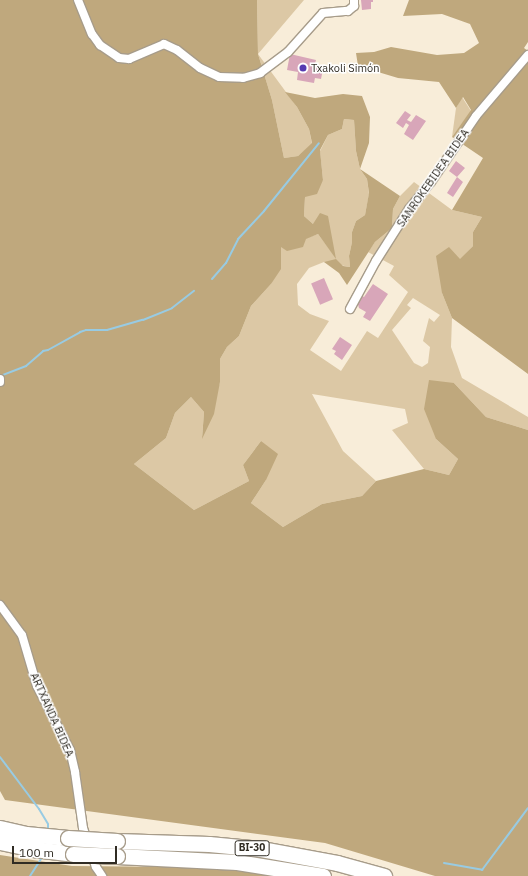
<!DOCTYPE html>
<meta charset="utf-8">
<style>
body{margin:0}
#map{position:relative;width:528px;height:876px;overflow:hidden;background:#f8edd9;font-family:"IBM Plex Sans",sans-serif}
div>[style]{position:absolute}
.green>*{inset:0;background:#dcc8a5}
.forest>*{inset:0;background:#bfa87d}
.stream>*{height:2px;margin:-1px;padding:0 1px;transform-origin:1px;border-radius:1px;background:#98cbe3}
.building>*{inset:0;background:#d8a6b9;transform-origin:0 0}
.roads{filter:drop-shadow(1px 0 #a79c8a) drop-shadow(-1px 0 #a79c8a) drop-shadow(0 1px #a79c8a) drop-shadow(0 -1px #a79c8a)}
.minor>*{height:8px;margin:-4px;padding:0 4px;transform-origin:4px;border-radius:4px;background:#fff}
.motorway>*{height:15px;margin:-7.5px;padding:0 7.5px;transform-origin:7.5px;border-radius:7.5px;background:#fff}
.bridges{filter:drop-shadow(1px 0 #a79c8a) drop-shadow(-1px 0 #a79c8a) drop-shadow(0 1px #a79c8a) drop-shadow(0 -1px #a79c8a)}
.motorway-bridge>*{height:15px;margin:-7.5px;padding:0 7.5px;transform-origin:7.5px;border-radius:7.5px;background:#fff}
.dots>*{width:11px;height:11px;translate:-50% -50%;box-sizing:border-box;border:2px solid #fff;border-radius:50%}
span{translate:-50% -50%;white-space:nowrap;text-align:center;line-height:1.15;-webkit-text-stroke:3px #fff;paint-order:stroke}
.shield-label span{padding:1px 3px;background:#fff;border:1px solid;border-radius:3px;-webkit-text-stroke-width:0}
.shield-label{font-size:10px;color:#302c24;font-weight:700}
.poi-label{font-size:11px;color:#302c24}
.left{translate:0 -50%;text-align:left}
.street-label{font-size:11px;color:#302c24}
.scale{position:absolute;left:12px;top:846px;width:105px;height:18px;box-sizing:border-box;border:2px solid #302c24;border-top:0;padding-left:5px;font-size:12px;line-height:14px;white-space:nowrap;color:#302c24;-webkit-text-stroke:3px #fff;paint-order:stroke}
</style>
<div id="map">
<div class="green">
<i style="clip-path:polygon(257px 0,304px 0,258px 54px,297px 107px,309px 129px,312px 144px,298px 156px,284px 158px,272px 100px,258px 54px)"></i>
<i style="clip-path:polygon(462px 97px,471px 111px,452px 137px,456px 108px)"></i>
<i style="clip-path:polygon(evenodd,344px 119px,354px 120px,356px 151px,360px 169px,367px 179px,369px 194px,365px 215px,356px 221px,352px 232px,352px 242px,349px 256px,350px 267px,324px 262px,309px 268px,297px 284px,298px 305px,310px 314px,329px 321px,310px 350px,341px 371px,367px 331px,378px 338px,408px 292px,389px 275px,394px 266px,368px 252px,375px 242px,392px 228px,393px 209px,400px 196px,414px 182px,452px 210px,482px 217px,473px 232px,473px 246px,460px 260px,442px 293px,452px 318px,451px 347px,462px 378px,528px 417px,528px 430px,486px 417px,454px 383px,436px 439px,458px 459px,449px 475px,424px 469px,392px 430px,408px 423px,405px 409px,312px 394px,343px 451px,376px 481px,362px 496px,322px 504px,283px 527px,251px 503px,266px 480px,261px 441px,243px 465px,249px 481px,194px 510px,134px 464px,166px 438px,175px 413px,191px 397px,204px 412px,202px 438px,220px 382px,220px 359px,227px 347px,239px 336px,251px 306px,271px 284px,281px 247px,318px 234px,336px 258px,313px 224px,304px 216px,305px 196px,323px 180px,320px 151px,328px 135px,342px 129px,344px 119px,413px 298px,440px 315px,434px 322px,429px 318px,423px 341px,430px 347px,428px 363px,422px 367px,414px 363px,392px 330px,411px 308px,407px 305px,413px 298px)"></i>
</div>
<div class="forest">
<i style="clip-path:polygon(evenodd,0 0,257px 0,258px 54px,272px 100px,284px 158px,298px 156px,312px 143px,309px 129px,297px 107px,285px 92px,315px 98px,343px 94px,362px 96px,370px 117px,369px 143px,360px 169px,400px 196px,393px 209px,392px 228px,375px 242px,347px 285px,339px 273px,324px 262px,336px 259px,318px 234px,306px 239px,303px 247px,287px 251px,281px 247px,281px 269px,271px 284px,251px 306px,239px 336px,227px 347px,220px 359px,220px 382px,214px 414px,202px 439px,204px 412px,191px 397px,175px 413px,166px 438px,134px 464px,194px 510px,249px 481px,243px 465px,261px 441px,278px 454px,266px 480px,251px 503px,283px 527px,322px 504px,362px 496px,376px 481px,424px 469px,449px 475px,458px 459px,436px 439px,424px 409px,429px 380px,454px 383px,486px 417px,528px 430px,528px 876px,435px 876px,325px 843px,5px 800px,0 791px,0 0,344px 119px,354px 120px,356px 151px,360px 169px,367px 179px,369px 193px,365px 215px,356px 221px,352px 232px,352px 242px,349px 256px,350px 267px,343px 266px,336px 259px,328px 216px,320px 213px,313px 224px,304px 216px,305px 197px,317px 194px,323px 180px,320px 150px,328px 135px,342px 129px,344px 119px)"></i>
<i style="clip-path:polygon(409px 0,528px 0,528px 42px,524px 48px,528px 51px,528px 374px,452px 318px,442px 293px,436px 256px,449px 247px,460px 259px,473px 246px,473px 232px,482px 217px,452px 210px,483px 158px,452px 137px,471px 110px,463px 97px,456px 108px,439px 82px,398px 78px,358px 66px,356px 53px,374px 52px,391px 47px,437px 55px,464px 53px,479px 43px,470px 24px,442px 14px,403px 16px)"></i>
<i style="clip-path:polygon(0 855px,72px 866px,181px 867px,237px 871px,275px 876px,0 876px)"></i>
</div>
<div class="stream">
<i style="left:212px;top:279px;width:21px;rotate:-49deg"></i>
<i style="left:226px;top:263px;width:27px;rotate:-63deg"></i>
<i style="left:238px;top:239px;width:38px;rotate:-47deg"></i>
<i style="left:264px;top:211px;width:87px;rotate:-51deg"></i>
<i style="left:0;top:376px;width:28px;rotate:-21deg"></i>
<i style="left:26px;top:366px;width:23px;rotate:-41deg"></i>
<i style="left:43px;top:351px;width:5px;rotate:-11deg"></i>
<i style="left:48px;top:350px;width:37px;rotate:-29deg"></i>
<i style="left:80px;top:332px;width:6px;rotate:-18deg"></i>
<i style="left:86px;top:330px;width:21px"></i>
<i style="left:107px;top:330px;width:37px;rotate:-16deg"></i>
<i style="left:143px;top:320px;width:31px;rotate:-22deg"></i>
<i style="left:172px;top:308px;width:28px;rotate:-38deg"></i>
<i style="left:0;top:757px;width:65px;rotate:53.1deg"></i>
<i style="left:39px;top:809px;width:17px;rotate:59deg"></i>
<i style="left:48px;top:824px;width:7px;rotate:90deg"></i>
<i style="left:444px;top:863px;width:39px;rotate:10deg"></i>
<i style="left:482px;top:870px;width:77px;rotate:-53.4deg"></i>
<i style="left:30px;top:876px;width:24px;rotate:-57deg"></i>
</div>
<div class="building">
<i style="clip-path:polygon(361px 0,373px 0,373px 2px,371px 2px,371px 9px,362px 10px)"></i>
<i style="clip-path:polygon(290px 54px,316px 60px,314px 67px,323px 69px,321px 79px,315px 78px,314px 83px,297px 80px,298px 72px,287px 70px)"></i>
<i style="clip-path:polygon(405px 111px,411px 115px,407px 120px,411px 122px,416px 115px,426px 121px,413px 140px,404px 134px,409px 125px,406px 123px,403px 128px,396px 123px)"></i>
<i style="clip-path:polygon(456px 161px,465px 168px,457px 177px,463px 182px,453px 197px,447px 193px,457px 177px,449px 171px)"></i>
<i style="left:324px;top:278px;width:23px;height:14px;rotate:67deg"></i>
<i style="clip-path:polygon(373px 284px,388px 294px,370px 321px,363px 317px,366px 312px,359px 308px,357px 301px,361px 295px,364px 297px)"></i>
<i style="clip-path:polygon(340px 337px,352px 345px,342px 360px,334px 354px,336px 351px,332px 349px)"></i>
</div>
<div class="roads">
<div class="minor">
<i style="left:78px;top:0;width:37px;rotate:68deg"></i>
<i style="left:92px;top:34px;width:14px;rotate:54deg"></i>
<i style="left:100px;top:45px;width:23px;rotate:34deg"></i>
<i style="left:119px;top:58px;width:10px;rotate:6deg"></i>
<i style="left:129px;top:59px;width:38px;rotate:-23deg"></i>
<i style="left:164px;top:44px;width:14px;rotate:25deg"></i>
<i style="left:177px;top:50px;width:29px;rotate:38deg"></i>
<i style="left:200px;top:68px;width:21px;rotate:25deg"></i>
<i style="left:219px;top:77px;width:24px;rotate:2deg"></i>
<i style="left:243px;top:78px;width:18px;rotate:-16deg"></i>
<i style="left:260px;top:73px;width:35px;rotate:-37deg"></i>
<i style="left:288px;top:52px;width:52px;rotate:-48.1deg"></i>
<i style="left:323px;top:13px;width:25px;rotate:-5deg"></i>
<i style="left:348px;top:11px;width:8px;rotate:-40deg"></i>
<i style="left:354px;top:6px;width:6px;rotate:-90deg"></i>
<i style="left:350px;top:309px;width:55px;rotate:-61.6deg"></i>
<i style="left:376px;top:261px;width:62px;rotate:-57.6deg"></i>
<i style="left:409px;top:209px;width:35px;rotate:-51deg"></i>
<i style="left:431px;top:182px;width:80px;rotate:-55.7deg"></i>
<i style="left:476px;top:116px;width:80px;rotate:-49.6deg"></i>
<i style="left:0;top:379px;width:3px;rotate:90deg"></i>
<i style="left:0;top:605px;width:37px;rotate:54deg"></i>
<i style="left:22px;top:635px;width:53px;rotate:73.6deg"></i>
<i style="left:37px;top:686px;width:72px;rotate:62.7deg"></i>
<i style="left:70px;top:750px;width:23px;rotate:77deg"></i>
<i style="left:75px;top:772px;width:57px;rotate:81.9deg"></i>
<i style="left:83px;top:828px;width:41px;rotate:71.6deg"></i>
<i style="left:96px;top:867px;width:11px;rotate:56deg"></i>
</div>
<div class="motorway">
<i style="left:0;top:828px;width:27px;rotate:13deg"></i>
<i style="left:26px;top:834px;width:42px;rotate:5.4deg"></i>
<i style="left:117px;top:841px;width:92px;rotate:1.9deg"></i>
<i style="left:209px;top:844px;width:52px;rotate:5.5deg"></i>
<i style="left:261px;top:849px;width:77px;rotate:10.4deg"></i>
<i style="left:337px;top:863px;width:49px;rotate:15.5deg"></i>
<i style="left:0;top:842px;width:35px;rotate:12deg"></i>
<i style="left:34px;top:849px;width:39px;rotate:7deg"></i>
<i style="left:117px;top:856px;width:120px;rotate:2.9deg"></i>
<i style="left:237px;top:862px;width:87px;rotate:9.2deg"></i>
</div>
</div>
<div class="bridges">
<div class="motorway-bridge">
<i style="left:68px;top:838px;width:49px;rotate:3.5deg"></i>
<i style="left:73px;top:854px;width:44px;rotate:2.6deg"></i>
</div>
</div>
<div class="dots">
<i style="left:303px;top:68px;background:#5539b1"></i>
</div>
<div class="shield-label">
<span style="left:252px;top:848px">BI-30</span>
</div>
<div class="poi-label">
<span class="left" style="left:311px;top:68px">Txakoli Simón</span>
</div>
<div class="street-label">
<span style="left:433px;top:178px;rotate:-55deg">SANROKEBIDEA BIDEA</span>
<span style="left:52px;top:715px;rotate:66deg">ARTXANDA BIDEA</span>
</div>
<div class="scale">100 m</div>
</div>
